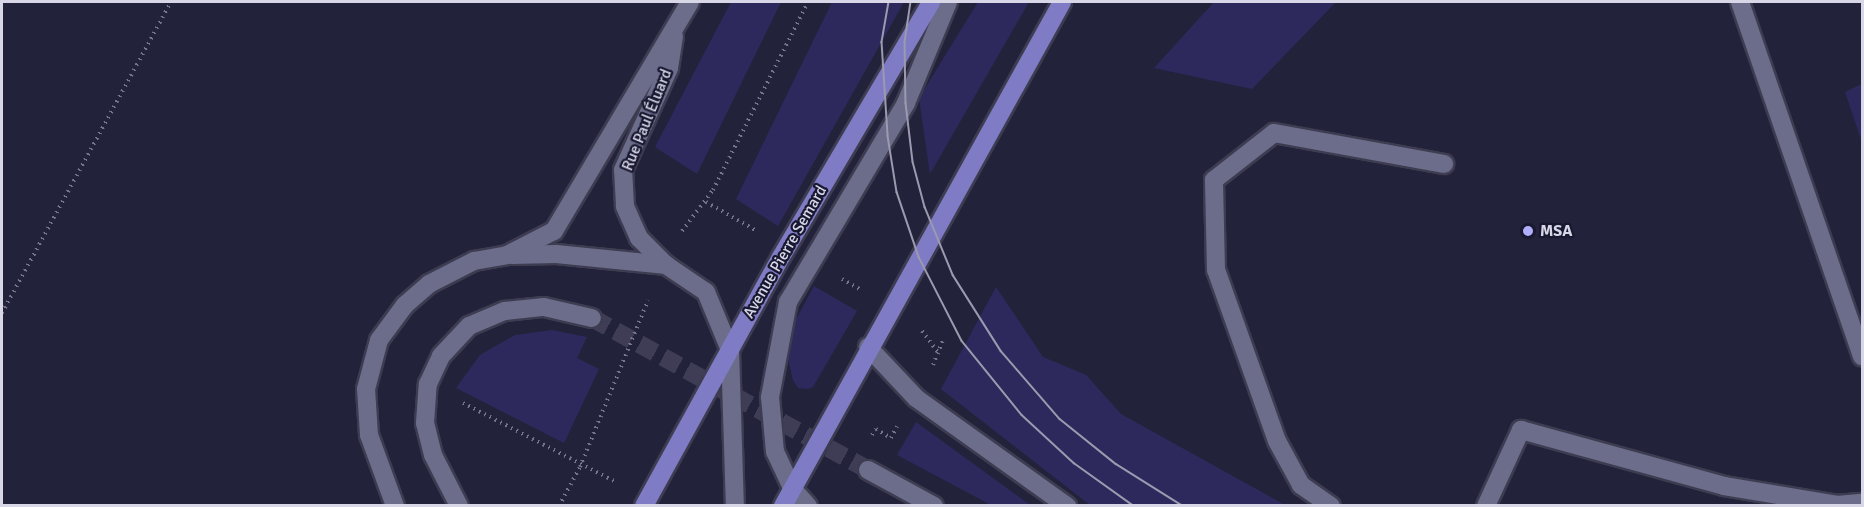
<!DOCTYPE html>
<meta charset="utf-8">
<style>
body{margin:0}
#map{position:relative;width:1864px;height:507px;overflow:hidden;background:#23223b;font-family:Signika,sans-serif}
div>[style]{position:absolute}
.green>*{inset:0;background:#2e295d}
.minor-tunnel>*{height:18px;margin-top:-9px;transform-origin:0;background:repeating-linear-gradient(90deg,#3e3d55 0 18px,transparent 0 27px)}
.path>*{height:4px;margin-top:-2px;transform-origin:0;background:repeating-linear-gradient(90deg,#76758b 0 1.5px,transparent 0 6px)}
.roads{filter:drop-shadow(2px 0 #3d3c51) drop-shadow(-2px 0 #3d3c51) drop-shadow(0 2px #3d3c51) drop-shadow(0 -2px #3d3c51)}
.minor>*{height:18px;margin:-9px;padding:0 9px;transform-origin:9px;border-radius:9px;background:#6c6d8b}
.major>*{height:18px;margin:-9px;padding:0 9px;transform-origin:9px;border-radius:9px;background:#7f7bc5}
.tram>*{height:1.5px;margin:-0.75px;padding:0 0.75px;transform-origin:0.75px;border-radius:0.75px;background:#9b9aae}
.dots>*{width:16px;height:16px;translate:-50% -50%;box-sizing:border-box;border:3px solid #191831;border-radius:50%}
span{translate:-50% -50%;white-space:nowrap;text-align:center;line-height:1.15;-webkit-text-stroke:4.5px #191831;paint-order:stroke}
.street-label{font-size:16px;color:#d7d7e8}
.poi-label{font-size:16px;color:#d7d7e8;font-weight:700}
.left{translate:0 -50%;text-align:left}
.frame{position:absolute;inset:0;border:3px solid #d7d7e8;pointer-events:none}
</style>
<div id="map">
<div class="green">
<i style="clip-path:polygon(731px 2px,781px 2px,697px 174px,655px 147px)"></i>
<i style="clip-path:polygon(832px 2px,904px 2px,778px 226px,736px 199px)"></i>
<i style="clip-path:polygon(978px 2px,1029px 2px,930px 174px,919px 98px)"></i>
<i style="clip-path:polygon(1214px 2px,1336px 2px,1252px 89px,1154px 68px)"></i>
<i style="clip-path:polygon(1862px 84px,1862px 142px,1845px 92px)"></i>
<i style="clip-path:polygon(814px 286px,857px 311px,813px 387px,808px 389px,798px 388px,793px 380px,784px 342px)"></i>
<i style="clip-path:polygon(996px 287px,1043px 357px,1086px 375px,1121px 414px,1285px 505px,1090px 505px,941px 389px)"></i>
<i style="clip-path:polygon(552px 330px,587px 337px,577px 358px,599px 369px,564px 443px,456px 388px,480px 355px,515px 335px)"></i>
<i style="clip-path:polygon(916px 422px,1030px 505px,991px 505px,897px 455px)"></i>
</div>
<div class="minor-tunnel">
<i style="left:592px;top:318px;width:315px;rotate:28.8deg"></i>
</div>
<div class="path">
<i style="left:706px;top:202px;width:59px;rotate:29.6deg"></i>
<i style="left:682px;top:231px;width:51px;rotate:-52.9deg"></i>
<i style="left:713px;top:190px;width:211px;rotate:-63.2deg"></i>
<i style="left:842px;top:279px;width:22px;rotate:30deg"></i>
<i style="left:2px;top:313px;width:354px;rotate:-61.5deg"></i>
<i style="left:922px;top:331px;width:26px;rotate:53deg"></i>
<i style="left:933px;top:365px;width:29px;rotate:-68deg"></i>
<i style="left:463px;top:403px;width:170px;rotate:27.3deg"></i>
<i style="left:872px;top:435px;width:7px;rotate:-56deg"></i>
<i style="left:876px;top:429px;width:17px;rotate:31deg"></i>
<i style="left:891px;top:438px;width:13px;rotate:-63deg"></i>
<i style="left:559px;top:506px;width:44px;rotate:-61.7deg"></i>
<i style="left:580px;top:467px;width:180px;rotate:-67.8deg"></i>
</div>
<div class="roads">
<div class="minor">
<i style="left:1740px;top:2px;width:375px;rotate:71deg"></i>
<i style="left:512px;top:255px;width:44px;rotate:-1.3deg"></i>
<i style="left:556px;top:254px;width:111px;rotate:5.7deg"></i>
<i style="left:666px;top:265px;width:48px;rotate:34deg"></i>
<i style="left:706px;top:292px;width:63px;rotate:67.5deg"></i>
<i style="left:730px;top:350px;width:156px;rotate:88.2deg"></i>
<i style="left:666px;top:265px;width:38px;rotate:-135deg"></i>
<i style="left:639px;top:238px;width:35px;rotate:-114deg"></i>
<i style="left:625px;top:206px;width:36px;rotate:-93deg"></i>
<i style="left:623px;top:170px;width:112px;rotate:-65.7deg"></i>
<i style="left:669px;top:68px;width:32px;rotate:-81deg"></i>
<i style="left:868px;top:347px;width:70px;rotate:46.7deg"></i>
<i style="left:916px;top:398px;width:186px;rotate:35.6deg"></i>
<i style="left:868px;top:470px;width:75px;rotate:28.6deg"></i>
<i style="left:395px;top:506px;width:76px;rotate:-110.1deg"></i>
<i style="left:369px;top:435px;width:46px;rotate:-93.7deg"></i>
<i style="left:366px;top:389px;width:51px;rotate:-75.1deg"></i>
<i style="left:379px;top:340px;width:44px;rotate:-53.4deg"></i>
<i style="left:405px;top:305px;width:32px;rotate:-41deg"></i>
<i style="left:429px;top:284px;width:51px;rotate:-27.1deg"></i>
<i style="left:474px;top:261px;width:34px;rotate:-10deg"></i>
<i style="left:507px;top:255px;width:53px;rotate:-27.1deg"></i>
<i style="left:554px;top:231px;width:266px;rotate:-59.3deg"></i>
<i style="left:459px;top:506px;width:57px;rotate:-117deg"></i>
<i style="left:433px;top:455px;width:33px;rotate:-104deg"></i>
<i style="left:425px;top:423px;width:39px;rotate:-86deg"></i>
<i style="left:428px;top:384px;width:31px;rotate:-65deg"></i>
<i style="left:441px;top:356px;width:41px;rotate:-47deg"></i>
<i style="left:469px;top:326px;width:39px;rotate:-23deg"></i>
<i style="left:505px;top:311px;width:39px;rotate:-6deg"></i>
<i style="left:544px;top:307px;width:49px;rotate:12.9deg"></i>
<i style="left:808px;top:506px;width:24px;rotate:-132deg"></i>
<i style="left:792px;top:488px;width:40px;rotate:-115deg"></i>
<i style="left:775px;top:452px;width:55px;rotate:-95.2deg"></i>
<i style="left:770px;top:397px;width:97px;rotate:-79.3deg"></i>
<i style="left:788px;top:302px;width:231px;rotate:-59.3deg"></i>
<i style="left:906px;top:103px;width:109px;rotate:-67.4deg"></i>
<i style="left:1331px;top:506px;width:37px;rotate:-145deg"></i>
<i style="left:1301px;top:485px;width:50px;rotate:-118.6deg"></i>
<i style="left:1277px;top:441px;width:182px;rotate:-109.6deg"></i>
<i style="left:1216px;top:270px;width:90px;rotate:-91.3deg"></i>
<i style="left:1214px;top:180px;width:76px;rotate:-38.1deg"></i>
<i style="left:1274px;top:133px;width:173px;rotate:10.3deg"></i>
<i style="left:1486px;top:506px;width:84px;rotate:-65.3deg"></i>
<i style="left:1521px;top:430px;width:211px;rotate:15.4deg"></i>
<i style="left:1724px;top:486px;width:115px;rotate:9.5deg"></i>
<i style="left:1837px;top:505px;width:25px;rotate:-5deg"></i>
</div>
<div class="major">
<i style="left:644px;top:506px;width:284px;rotate:-61.2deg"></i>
<i style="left:781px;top:257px;width:296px;rotate:-59.5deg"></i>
<i style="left:783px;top:506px;width:576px;rotate:-61.03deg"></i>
</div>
</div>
<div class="tram">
<i style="left:889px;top:2px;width:41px;rotate:99.9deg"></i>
<i style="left:882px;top:42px;width:94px;rotate:86.3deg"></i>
<i style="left:888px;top:136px;width:57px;rotate:80.9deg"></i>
<i style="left:897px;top:192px;width:69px;rotate:71.3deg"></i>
<i style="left:919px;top:257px;width:94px;rotate:62.9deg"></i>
<i style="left:962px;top:341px;width:95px;rotate:51deg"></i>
<i style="left:1022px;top:415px;width:71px;rotate:42.7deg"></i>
<i style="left:1074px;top:463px;width:74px;rotate:35.6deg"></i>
<i style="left:911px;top:2px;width:40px;rotate:98.5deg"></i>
<i style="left:905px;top:42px;width:61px;rotate:89.1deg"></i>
<i style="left:906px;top:103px;width:59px;rotate:83.2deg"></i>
<i style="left:913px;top:162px;width:47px;rotate:75.1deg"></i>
<i style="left:925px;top:207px;width:74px;rotate:67.6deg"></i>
<i style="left:953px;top:275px;width:90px;rotate:57.7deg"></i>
<i style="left:1001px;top:351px;width:90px;rotate:49.1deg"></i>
<i style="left:1060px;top:419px;width:72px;rotate:38.8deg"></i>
<i style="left:1116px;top:464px;width:79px;rotate:32.1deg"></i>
</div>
<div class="dots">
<i style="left:1528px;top:231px;background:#afaefa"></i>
</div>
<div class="street-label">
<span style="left:647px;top:120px;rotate:-68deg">Rue Paul Éluard</span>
<span style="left:785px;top:252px;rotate:-60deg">Avenue Pierre Semard</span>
</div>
<div class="poi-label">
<span class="left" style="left:1540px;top:231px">MSA</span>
</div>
<div class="frame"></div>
</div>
